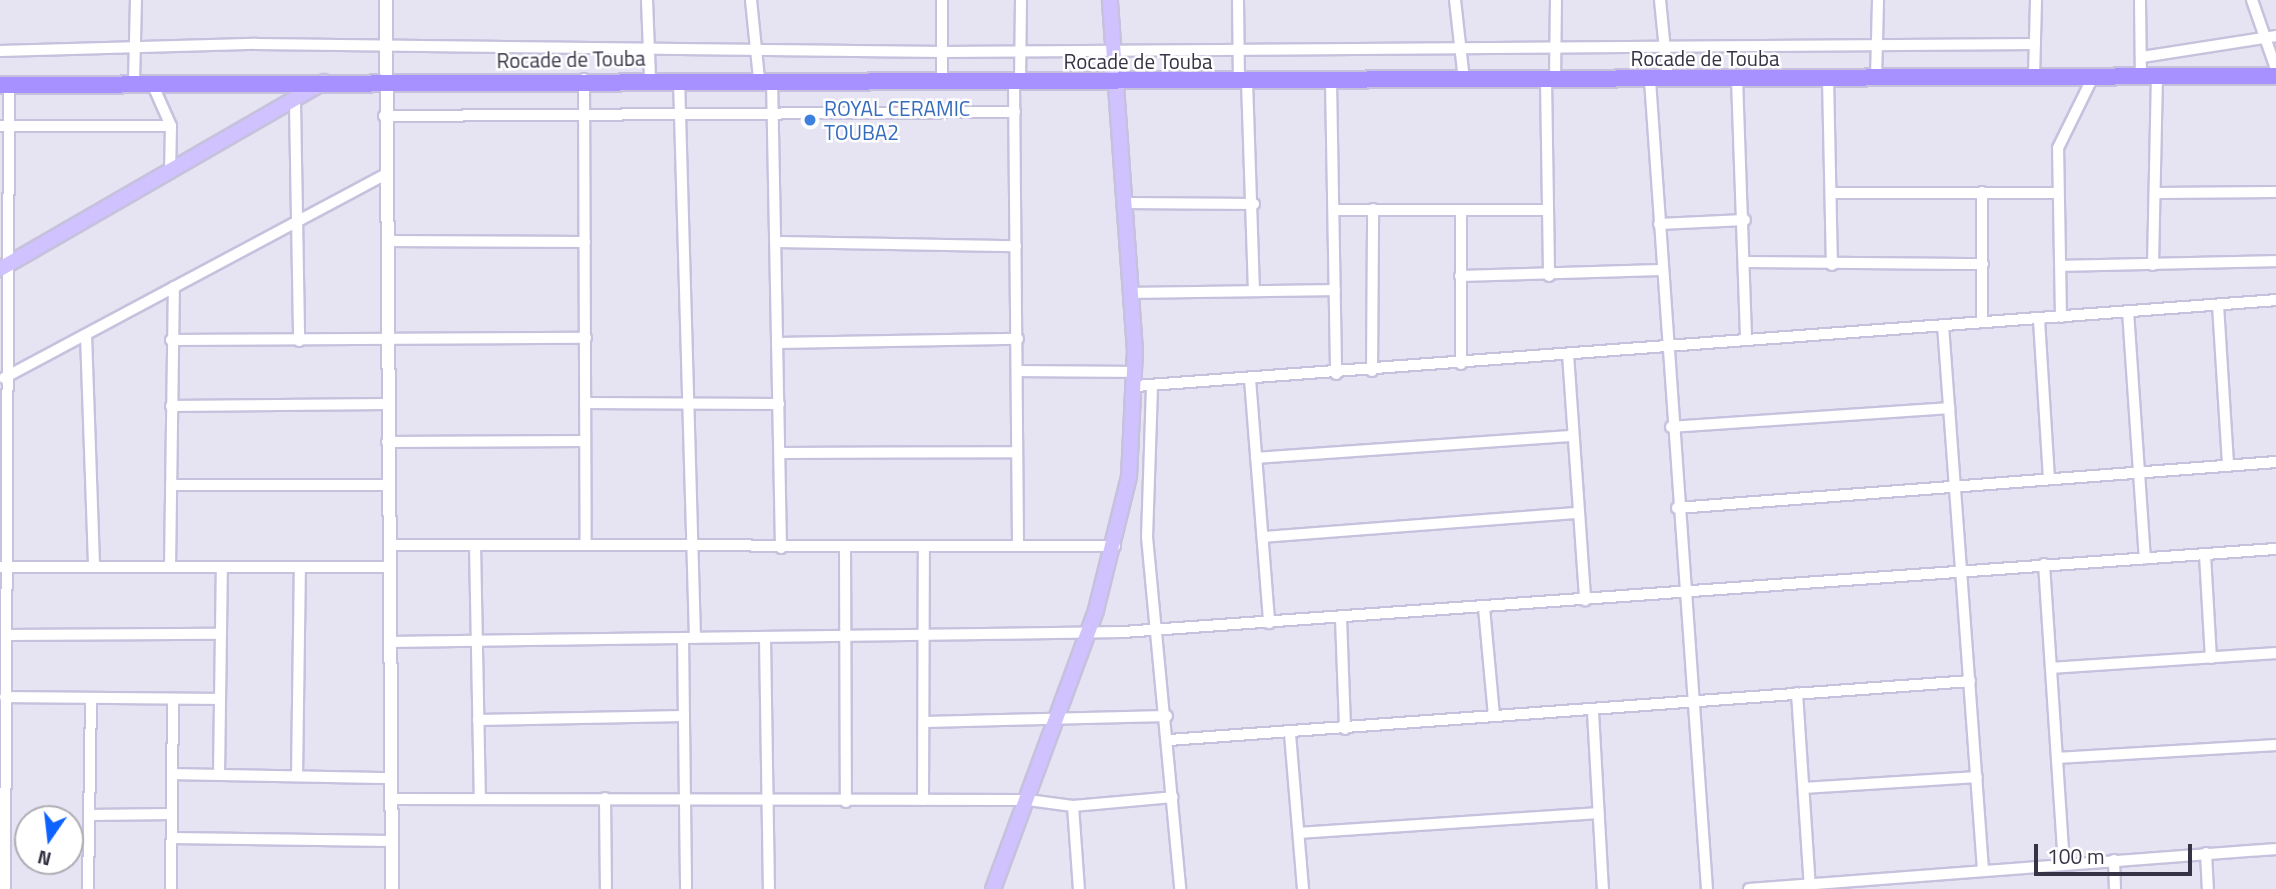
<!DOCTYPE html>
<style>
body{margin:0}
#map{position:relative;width:2276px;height:889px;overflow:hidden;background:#e6e3f3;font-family:"Titillium Web",sans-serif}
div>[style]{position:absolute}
.roads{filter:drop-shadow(2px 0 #c6c2dd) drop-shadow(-2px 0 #c6c2dd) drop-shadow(0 2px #c6c2dd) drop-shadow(0 -2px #c6c2dd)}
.minor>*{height:10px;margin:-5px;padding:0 5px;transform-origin:5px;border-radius:5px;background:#fff}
.tertiary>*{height:12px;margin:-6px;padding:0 6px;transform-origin:6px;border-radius:6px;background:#fff}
.secondary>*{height:14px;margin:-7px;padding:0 7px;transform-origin:7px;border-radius:7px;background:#d0c1ff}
.primary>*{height:16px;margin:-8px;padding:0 8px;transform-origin:8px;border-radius:8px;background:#a790ff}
.dots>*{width:19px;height:19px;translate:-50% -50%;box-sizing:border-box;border:4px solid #fff;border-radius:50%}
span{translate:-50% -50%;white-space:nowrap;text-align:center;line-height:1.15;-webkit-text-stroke:5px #fff;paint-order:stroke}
.street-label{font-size:21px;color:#353345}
.shop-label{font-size:21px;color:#366cbe}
.left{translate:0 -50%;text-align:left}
.north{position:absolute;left:14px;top:805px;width:70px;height:70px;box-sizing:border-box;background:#fff;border:2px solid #aeadb5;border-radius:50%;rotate:194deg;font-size:19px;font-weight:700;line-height:28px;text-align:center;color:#353345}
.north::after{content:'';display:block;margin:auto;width:24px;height:32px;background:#0e63ff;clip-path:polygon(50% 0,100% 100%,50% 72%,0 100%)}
.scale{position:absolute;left:2034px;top:844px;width:158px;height:32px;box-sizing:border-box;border:4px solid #353345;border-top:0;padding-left:9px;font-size:21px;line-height:24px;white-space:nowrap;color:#353345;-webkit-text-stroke:5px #fff;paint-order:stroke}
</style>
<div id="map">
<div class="roads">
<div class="minor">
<i style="left:647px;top:0;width:79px;rotate:87.8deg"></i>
<i style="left:751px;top:0;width:79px;rotate:84.2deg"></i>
<i style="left:942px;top:0;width:80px;rotate:90deg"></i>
<i style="left:1238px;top:0;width:81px;rotate:89.3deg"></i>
<i style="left:1455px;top:0;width:81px;rotate:83.6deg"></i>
<i style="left:1660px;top:0;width:80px;rotate:84.3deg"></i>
<i style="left:2140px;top:0;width:77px;rotate:89.3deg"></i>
<i style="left:2252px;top:0;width:73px;rotate:70.8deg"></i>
<i style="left:0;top:51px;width:256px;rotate:-1.6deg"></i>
<i style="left:256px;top:44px;width:687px;rotate:0.67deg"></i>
<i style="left:943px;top:52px;width:1092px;rotate:-0.42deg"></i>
<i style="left:2142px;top:57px;width:136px;rotate:-8.9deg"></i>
<i style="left:2034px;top:77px;width:77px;rotate:-88.5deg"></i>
<i style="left:1828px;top:78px;width:187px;rotate:88.8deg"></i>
<i style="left:1876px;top:78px;width:78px;rotate:-88.5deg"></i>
<i style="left:584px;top:79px;width:465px;rotate:89.8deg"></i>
<i style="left:679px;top:79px;width:559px;rotate:88.36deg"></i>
<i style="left:772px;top:79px;width:469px;rotate:88.9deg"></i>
<i style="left:1737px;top:79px;width:261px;rotate:88deg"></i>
<i style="left:1546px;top:80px;width:196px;rotate:89.1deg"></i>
<i style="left:1555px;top:80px;width:80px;rotate:-89.3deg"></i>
<i style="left:1650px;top:80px;width:811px;rotate:85.97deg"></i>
<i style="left:134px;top:81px;width:81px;rotate:-88.6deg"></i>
<i style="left:151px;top:81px;width:49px;rotate:66deg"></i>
<i style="left:171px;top:126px;width:47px;rotate:91.2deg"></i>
<i style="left:1247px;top:81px;width:209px;rotate:88.1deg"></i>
<i style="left:1331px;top:81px;width:293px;rotate:89deg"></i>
<i style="left:1020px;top:82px;width:82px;rotate:-89.3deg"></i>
<i style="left:1014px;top:83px;width:463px;rotate:89.5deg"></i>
<i style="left:295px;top:103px;width:238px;rotate:89deg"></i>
<i style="left:384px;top:116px;width:631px;rotate:-0.36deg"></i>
<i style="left:0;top:126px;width:171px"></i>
<i style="left:1834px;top:193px;width:223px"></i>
<i style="left:2158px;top:193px;width:118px;rotate:-0.5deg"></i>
<i style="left:1125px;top:203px;width:129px;rotate:0.4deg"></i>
<i style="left:1335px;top:210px;width:212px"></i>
<i style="left:1461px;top:210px;width:154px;rotate:90deg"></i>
<i style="left:1659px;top:224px;width:86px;rotate:-2.7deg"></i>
<i style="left:387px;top:241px;width:198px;rotate:0.3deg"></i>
<i style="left:777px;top:242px;width:239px;rotate:1deg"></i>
<i style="left:1747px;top:262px;width:236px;rotate:0.5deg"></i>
<i style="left:2153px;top:265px;width:188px;rotate:-88.8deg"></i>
<i style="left:2061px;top:266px;width:215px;rotate:-1.3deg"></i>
<i style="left:1460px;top:276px;width:201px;rotate:-1.7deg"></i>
<i style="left:1131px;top:293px;width:204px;rotate:-0.8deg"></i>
<i style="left:2218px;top:305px;width:161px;rotate:86.4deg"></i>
<i style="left:2128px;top:311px;width:248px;rotate:86.1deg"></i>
<i style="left:2061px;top:317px;width:169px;rotate:-91deg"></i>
<i style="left:2058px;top:148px;width:77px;rotate:-63.8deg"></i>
<i style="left:2039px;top:320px;width:158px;rotate:86.4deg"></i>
<i style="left:1982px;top:322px;width:130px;rotate:-90deg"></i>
<i style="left:1943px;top:325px;width:546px;rotate:85.8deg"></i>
<i style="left:86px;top:335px;width:232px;rotate:88deg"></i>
<i style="left:171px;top:340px;width:415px;rotate:-0.3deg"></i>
<i style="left:777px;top:343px;width:241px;rotate:-1deg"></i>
<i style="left:1568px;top:354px;width:247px;rotate:86deg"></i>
<i style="left:1018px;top:371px;width:118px;rotate:0.5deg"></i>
<i style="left:1372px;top:371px;width:162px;rotate:-89.6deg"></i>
<i style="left:4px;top:378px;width:429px;rotate:-28.1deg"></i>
<i style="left:1250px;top:379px;width:245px;rotate:85.5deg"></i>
<i style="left:1136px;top:386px;width:1143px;rotate:-4.31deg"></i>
<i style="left:1152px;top:387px;width:150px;rotate:91.9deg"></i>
<i style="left:1147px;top:537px;width:354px;rotate:84.6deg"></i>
<i style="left:585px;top:403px;width:194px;rotate:0.3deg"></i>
<i style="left:171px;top:406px;width:216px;rotate:-0.5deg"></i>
<i style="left:1671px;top:427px;width:279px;rotate:-3.9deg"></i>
<i style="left:387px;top:442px;width:198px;rotate:-0.3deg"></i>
<i style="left:781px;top:453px;width:236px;rotate:-0.2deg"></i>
<i style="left:1256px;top:458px;width:317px;rotate:-4deg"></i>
<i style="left:171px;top:485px;width:216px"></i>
<i style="left:1677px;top:508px;width:601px;rotate:-4.39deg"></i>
<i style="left:1263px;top:537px;width:315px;rotate:-4.4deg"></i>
<i style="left:389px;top:545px;width:726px;rotate:0.08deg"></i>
<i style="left:475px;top:545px;width:253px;rotate:88.9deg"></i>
<i style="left:845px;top:547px;width:255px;rotate:89.8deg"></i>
<i style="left:2205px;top:555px;width:103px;rotate:86.7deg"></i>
<i style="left:2044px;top:564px;width:301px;rotate:86.2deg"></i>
<i style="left:0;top:567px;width:388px"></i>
<i style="left:170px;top:567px;width:280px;rotate:-89.2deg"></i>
<i style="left:1484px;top:608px;width:108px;rotate:84.7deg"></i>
<i style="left:1341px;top:618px;width:111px;rotate:87.9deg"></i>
<i style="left:6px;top:635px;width:215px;rotate:-0.3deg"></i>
<i style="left:683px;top:638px;width:251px;rotate:89.3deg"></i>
<i style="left:765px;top:638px;width:251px;rotate:89.1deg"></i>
<i style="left:389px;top:642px;width:734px;rotate:-0.78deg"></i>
<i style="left:1123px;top:632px;width:1156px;rotate:-4.12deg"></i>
<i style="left:2051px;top:668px;width:225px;rotate:-3.8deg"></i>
<i style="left:1797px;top:693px;width:195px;rotate:86.2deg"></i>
<i style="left:5px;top:697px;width:214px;rotate:0.5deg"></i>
<i style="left:1593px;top:712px;width:177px;rotate:86.8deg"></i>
<i style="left:478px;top:720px;width:206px;rotate:-1.1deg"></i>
<i style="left:925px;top:722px;width:242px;rotate:-1.4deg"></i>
<i style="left:1290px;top:734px;width:156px;rotate:85.2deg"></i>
<i style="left:1169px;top:740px;width:803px;rotate:-4.21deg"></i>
<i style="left:2057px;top:758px;width:219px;rotate:-3.4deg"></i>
<i style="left:173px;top:774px;width:217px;rotate:1.1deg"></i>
<i style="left:219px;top:774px;width:204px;rotate:-89.2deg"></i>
<i style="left:297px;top:776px;width:207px;rotate:-89.2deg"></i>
<i style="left:1804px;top:788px;width:173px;rotate:-3.6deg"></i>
<i style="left:605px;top:798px;width:91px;rotate:89.4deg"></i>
<i style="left:391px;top:799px;width:637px;rotate:0.09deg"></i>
<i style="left:1028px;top:800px;width:45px;rotate:7.6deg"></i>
<i style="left:1073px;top:806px;width:100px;rotate:-5.1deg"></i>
<i style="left:923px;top:800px;width:252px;rotate:-89.8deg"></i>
<i style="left:1073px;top:806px;width:83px;rotate:85.9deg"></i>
<i style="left:90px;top:815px;width:82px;rotate:-0.7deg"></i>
<i style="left:1299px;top:833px;width:300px;rotate:-3.8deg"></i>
<i style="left:172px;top:838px;width:218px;rotate:0.8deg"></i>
<i style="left:2206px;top:853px;width:36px;rotate:87deg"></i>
<i style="left:2114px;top:860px;width:29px;rotate:88deg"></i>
<i style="left:5px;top:889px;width:804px;rotate:-89.71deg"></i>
<i style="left:88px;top:889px;width:189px;rotate:-89.1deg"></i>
<i style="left:171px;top:889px;width:190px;rotate:-89.4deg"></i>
<i style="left:1749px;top:889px;width:529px;rotate:-4.34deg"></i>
</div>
<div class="tertiary">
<i style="left:386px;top:0;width:889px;rotate:89.61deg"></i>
</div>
<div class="secondary">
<i style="left:0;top:269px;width:374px;rotate:-30deg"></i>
<i style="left:993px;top:889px;width:297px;rotate:-69.7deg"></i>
<i style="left:1096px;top:610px;width:137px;rotate:-76.1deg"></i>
<i style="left:1129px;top:477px;width:126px;rotate:-87.3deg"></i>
<i style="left:1135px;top:351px;width:352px;rotate:-94.1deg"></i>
</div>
<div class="primary">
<i style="left:0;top:85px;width:2276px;rotate:-0.23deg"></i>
</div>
</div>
<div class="dots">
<i style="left:810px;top:120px;background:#3f7fe0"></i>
</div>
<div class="street-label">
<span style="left:1705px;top:58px">Rocade de Touba</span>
<span style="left:571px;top:59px;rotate:-1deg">Rocade de Touba</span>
<span style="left:1138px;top:61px">Rocade de Touba</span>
</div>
<div class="shop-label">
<span class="left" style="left:824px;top:120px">ROYAL CERAMIC<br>TOUBA2</span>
</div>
<div class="north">N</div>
<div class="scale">100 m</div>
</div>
